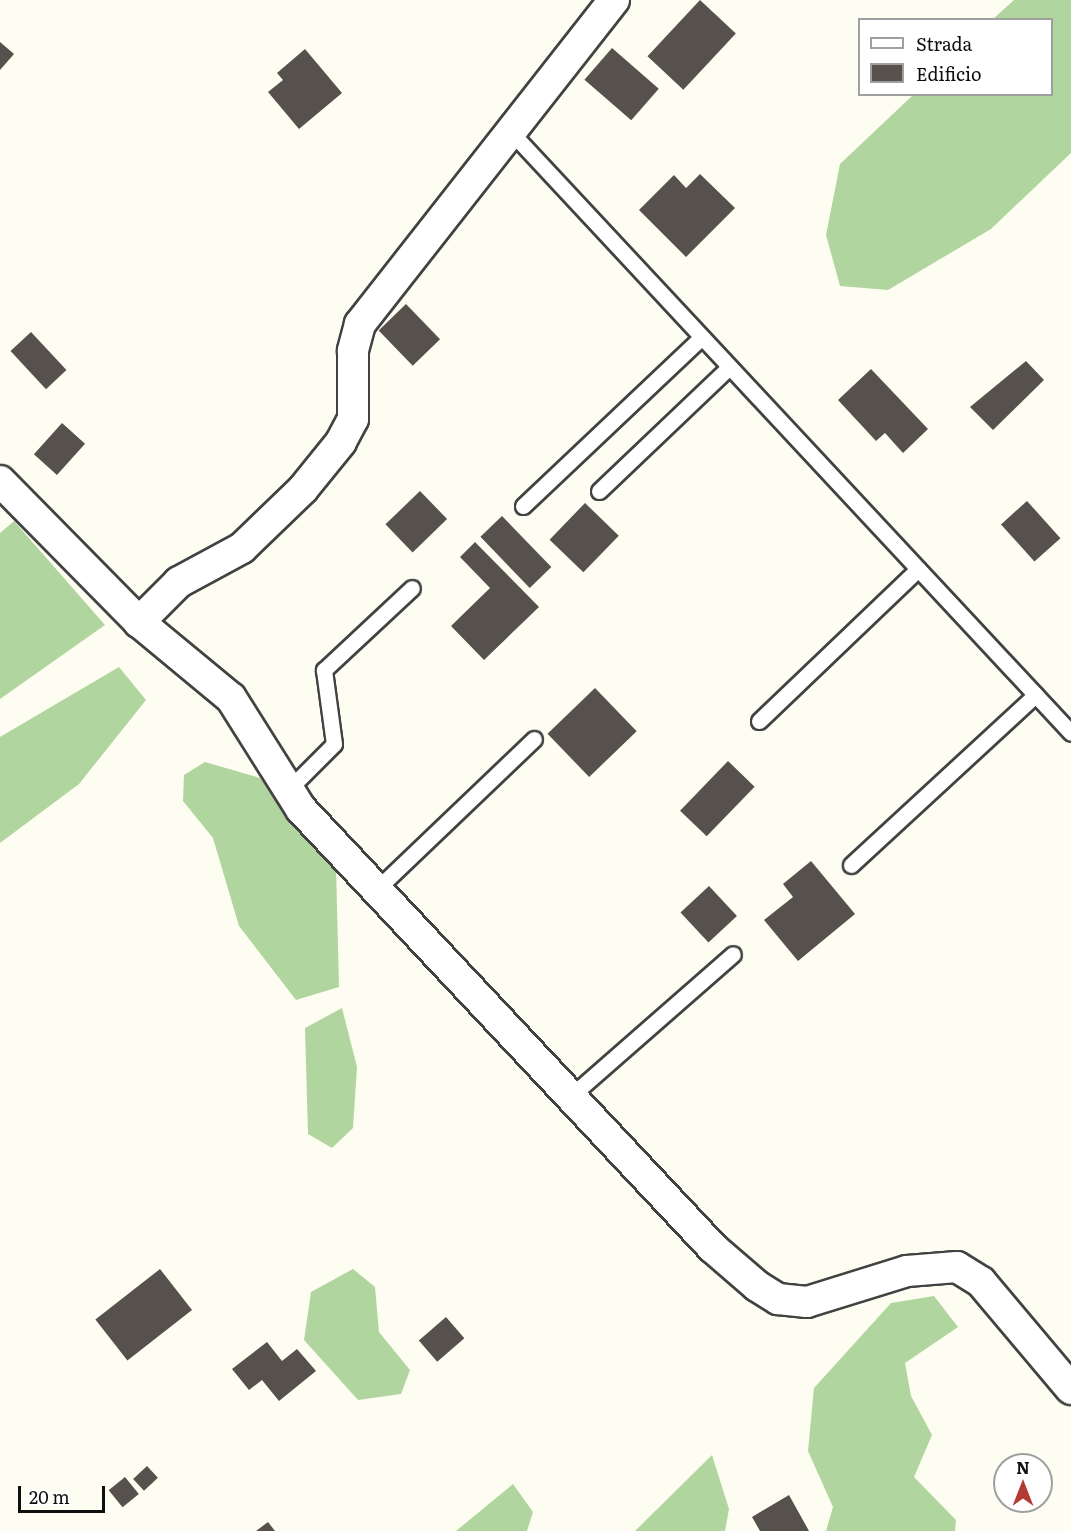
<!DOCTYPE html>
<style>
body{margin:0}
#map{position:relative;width:1071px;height:1531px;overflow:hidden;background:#fefdf1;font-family:Literata,serif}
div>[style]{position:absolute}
.forest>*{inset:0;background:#b1d59e}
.building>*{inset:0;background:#56514c;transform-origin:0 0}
.roads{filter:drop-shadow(2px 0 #424242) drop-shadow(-2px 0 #424242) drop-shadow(0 2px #424242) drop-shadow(0 -2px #424242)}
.lane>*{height:15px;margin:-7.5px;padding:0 7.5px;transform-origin:7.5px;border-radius:7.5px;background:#fff}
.street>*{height:30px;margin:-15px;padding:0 15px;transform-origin:15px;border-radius:15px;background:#fff}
span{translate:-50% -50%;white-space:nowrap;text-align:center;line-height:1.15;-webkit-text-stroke:6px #fff;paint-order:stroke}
.legend{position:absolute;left:858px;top:18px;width:195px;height:78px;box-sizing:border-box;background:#fff;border:2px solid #9f9f9f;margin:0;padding:8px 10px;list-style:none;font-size:18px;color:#0f0f0f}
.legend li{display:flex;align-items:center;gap:12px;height:30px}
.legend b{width:30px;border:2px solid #9f9f9f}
.north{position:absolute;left:993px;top:1453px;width:60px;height:60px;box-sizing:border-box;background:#fff;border:2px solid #9f9f9f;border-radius:50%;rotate:0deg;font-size:16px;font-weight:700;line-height:24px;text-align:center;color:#0f0f0f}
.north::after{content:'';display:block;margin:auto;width:21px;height:27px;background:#b33b33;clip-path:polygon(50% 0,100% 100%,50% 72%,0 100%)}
.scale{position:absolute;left:18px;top:1486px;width:87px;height:27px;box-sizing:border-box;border:3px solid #0f0f0f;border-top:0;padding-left:8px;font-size:18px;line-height:21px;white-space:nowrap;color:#0f0f0f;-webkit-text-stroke:4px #fff;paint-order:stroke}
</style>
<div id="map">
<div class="forest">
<i style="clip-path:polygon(1014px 0,1071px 0,1071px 153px,991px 229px,888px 290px,840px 286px,826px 235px,840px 164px,913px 95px,1052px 94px,1052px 20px,993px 19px)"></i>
<i style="clip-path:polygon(14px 521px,105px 625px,0 699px,0 533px)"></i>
<i style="clip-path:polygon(119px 667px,146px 700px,79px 784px,0 843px,0 737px)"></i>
<i style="clip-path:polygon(205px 762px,260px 778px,336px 865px,339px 987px,296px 1000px,239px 926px,213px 838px,183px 801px,184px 775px)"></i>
<i style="clip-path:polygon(342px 1008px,357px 1067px,353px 1128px,332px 1148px,308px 1134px,305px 1028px)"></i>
<i style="clip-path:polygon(353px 1269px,375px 1287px,379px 1332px,410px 1370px,401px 1394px,358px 1400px,304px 1340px,311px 1292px)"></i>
<i style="clip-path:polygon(934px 1296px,958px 1327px,905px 1363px,911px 1396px,932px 1435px,914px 1477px,956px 1520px,955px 1531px,826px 1531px,833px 1507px,808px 1451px,814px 1388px,891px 1303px)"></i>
<i style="clip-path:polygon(712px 1455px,729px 1509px,725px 1531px,635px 1531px)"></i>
<i style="clip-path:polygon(513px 1484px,533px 1512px,527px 1531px,456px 1531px)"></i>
</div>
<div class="building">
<i style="left:700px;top:0;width:49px;height:77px;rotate:43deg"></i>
<i style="clip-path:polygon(0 42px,14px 54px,0 70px)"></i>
<i style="left:612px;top:48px;width:62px;height:42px;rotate:41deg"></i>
<i style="clip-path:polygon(305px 49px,342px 93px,299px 129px,268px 92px,283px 80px,277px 73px)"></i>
<i style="clip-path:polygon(700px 174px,735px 208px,686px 257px,639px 210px,674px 175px,686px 188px)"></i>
<i style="left:406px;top:304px;width:49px;height:38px;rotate:46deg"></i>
<i style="left:31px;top:332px;width:52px;height:28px;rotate:47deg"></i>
<i style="clip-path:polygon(1026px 361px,1044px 380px,993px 430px,970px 407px)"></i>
<i style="clip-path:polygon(871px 369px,928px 429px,903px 453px,885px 433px,876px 441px,838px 400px)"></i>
<i style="left:62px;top:423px;width:31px;height:42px;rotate:42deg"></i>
<i style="left:420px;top:491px;width:39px;height:48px;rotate:46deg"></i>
<i style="left:1027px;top:501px;width:50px;height:35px;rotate:48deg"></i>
<i style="left:585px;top:503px;width:47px;height:51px;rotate:44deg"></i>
<i style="left:502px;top:516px;width:71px;height:30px;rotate:46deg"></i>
<i style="clip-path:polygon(475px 542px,539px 607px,484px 660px,451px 626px,490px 588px,460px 557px)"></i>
<i style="left:595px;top:688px;width:60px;height:66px;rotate:46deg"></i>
<i style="left:728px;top:761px;width:37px;height:69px;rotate:44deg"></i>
<i style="clip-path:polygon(811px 861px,855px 914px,798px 961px,764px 920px,793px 897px,783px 884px)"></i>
<i style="left:709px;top:886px;width:41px;height:39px;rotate:47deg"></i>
<i style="left:160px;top:1269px;width:52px;height:82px;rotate:52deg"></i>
<i style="left:446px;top:1317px;width:28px;height:36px;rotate:49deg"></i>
<i style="clip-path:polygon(267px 1342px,282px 1361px,297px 1349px,316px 1371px,279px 1401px,262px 1380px,249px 1390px,232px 1369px)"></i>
<i style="left:147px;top:1466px;width:16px;height:19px;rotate:47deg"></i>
<i style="left:125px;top:1477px;width:22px;height:21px;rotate:51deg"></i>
<i style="clip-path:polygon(789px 1495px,809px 1531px,760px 1531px,752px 1517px)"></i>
<i style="clip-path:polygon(268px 1522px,275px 1531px,256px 1531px)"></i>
</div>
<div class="roads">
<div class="lane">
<i style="left:511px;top:132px;width:821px;rotate:47.02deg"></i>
<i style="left:599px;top:491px;width:180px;rotate:-43.6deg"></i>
<i style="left:523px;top:506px;width:246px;rotate:-43.4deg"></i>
<i style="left:759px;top:721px;width:220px;rotate:-43.7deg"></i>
<i style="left:288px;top:790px;width:65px;rotate:-45deg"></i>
<i style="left:334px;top:744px;width:75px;rotate:-97.7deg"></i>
<i style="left:324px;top:670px;width:120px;rotate:-43deg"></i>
<i style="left:851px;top:865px;width:251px;rotate:-42.7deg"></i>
<i style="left:377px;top:889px;width:217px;rotate:-43.7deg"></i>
<i style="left:571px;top:1096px;width:215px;rotate:-41.2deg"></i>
</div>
<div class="street">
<i style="left:614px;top:0;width:412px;rotate:128.1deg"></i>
<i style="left:360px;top:324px;width:28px;rotate:105deg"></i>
<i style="left:353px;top:351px;width:68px;rotate:90deg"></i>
<i style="left:353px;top:419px;width:26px;rotate:118deg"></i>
<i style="left:341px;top:442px;width:60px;rotate:129deg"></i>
<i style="left:303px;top:489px;width:85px;rotate:136deg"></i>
<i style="left:242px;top:548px;width:72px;rotate:151.6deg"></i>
<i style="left:179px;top:582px;width:57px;rotate:135deg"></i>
<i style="left:139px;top:622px;width:119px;rotate:39.6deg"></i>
<i style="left:231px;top:698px;width:131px;rotate:57.8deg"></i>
<i style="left:301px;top:809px;width:602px;rotate:46.82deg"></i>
<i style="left:713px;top:1248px;width:58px;rotate:40.8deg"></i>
<i style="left:757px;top:1286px;width:25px;rotate:32deg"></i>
<i style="left:778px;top:1299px;width:29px;rotate:6deg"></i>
<i style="left:807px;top:1302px;width:105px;rotate:-17.2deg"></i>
<i style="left:907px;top:1271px;width:50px;rotate:-4.6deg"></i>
<i style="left:957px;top:1267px;width:28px;rotate:32deg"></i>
<i style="left:981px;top:1282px;width:140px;rotate:49.9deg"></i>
<i style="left:0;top:481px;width:198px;rotate:45.4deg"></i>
</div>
</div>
<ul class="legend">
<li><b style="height:8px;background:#fff"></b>Strada</li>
<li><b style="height:16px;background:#56514c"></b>Edificio</li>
</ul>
<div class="north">N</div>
<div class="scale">20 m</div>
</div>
